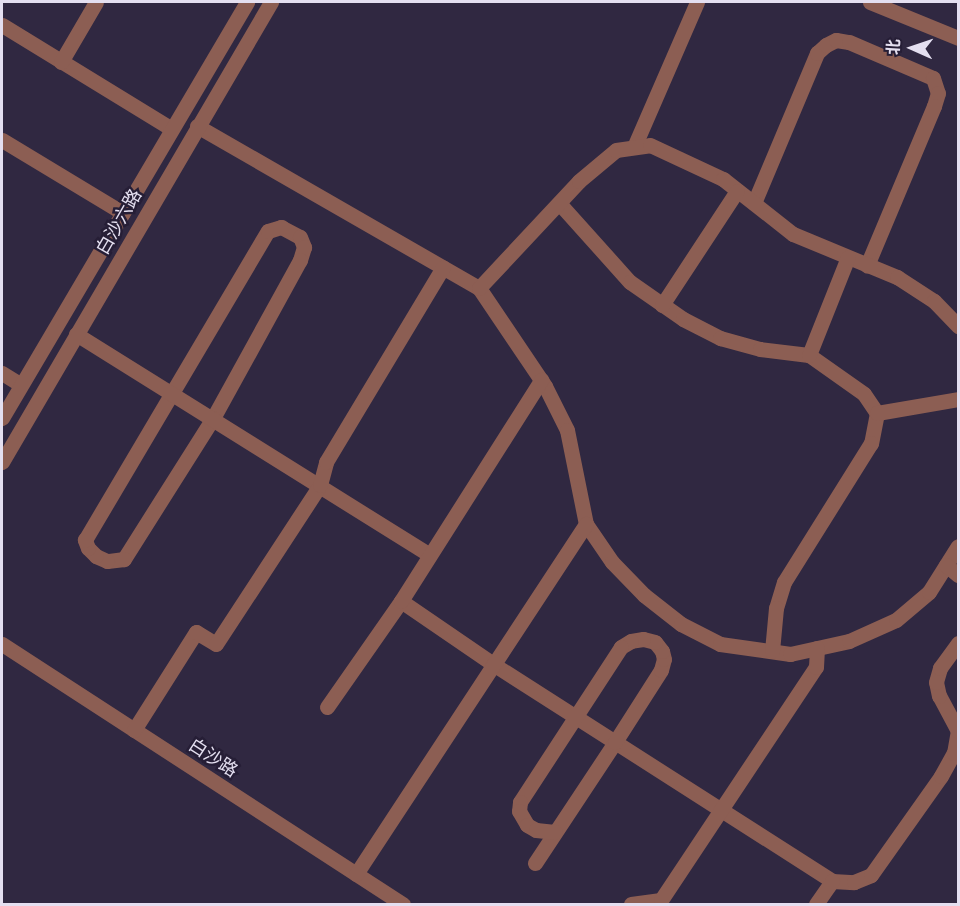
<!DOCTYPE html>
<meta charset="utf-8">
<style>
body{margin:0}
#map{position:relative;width:960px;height:906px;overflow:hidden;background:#302841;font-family:"Fira Sans Condensed","Noto Sans SC",sans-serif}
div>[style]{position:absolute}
.minor>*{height:15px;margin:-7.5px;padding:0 7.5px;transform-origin:7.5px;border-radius:7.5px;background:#8c5e53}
span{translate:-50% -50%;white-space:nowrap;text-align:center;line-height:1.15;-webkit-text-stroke:5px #261e36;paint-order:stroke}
.street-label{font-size:18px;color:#e4dff0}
.frame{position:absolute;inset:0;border:3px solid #e4dff0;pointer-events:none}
.north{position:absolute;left:882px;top:18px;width:60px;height:60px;-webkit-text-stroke:4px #261e36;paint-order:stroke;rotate:273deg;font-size:16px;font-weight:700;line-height:24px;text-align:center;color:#e4dff0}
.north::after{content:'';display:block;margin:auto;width:21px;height:27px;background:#e4dff0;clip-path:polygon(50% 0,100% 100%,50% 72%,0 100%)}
</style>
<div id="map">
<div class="minor">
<i style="left:870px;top:2px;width:95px;rotate:22.2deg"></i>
<i style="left:2px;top:25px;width:199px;rotate:31.5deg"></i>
<i style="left:61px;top:62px;width:69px;rotate:-59.7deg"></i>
<i style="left:197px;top:126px;width:325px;rotate:29.9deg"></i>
<i style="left:479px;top:288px;width:118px;rotate:56deg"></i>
<i style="left:545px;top:386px;width:49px;rotate:63.4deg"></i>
<i style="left:567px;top:430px;width:96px;rotate:78.6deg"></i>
<i style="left:586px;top:524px;width:46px;rotate:55.6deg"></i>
<i style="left:612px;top:562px;width:46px;rotate:45.9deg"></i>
<i style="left:644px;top:595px;width:47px;rotate:38.1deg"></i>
<i style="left:681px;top:624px;width:44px;rotate:27.1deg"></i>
<i style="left:720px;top:644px;width:71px;rotate:8.1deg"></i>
<i style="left:790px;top:654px;width:60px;rotate:-12.4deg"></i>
<i style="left:849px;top:641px;width:51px;rotate:-24.1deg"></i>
<i style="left:896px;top:620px;width:43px;rotate:-40.3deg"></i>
<i style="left:929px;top:592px;width:54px;rotate:-57.8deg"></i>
<i style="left:2px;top:140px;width:141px;rotate:31.1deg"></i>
<i style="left:634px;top:147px;width:158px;rotate:-66.5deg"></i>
<i style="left:559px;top:203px;width:106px;rotate:48.1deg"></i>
<i style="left:630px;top:282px;width:65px;rotate:34.9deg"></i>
<i style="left:683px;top:319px;width:42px;rotate:27.2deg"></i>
<i style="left:720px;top:338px;width:41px;rotate:15.4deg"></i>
<i style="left:760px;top:349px;width:49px;rotate:7deg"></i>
<i style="left:809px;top:355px;width:67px;rotate:35.3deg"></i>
<i style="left:864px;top:394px;width:23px;rotate:56deg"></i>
<i style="left:877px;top:413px;width:31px;rotate:101deg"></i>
<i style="left:871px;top:443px;width:164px;rotate:122deg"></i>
<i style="left:784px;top:582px;width:27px;rotate:107deg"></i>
<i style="left:776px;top:608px;width:43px;rotate:95.3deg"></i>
<i style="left:754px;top:203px;width:163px;rotate:-67.2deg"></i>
<i style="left:817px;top:53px;width:12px;rotate:-42deg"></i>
<i style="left:826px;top:45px;width:11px;rotate:-27deg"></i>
<i style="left:836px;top:40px;width:13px;rotate:9deg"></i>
<i style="left:849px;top:42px;width:91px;rotate:23.2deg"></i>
<i style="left:933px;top:78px;width:16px;rotate:72deg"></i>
<i style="left:938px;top:93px;width:14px;rotate:107deg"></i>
<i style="left:934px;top:106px;width:173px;rotate:112.8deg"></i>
<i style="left:281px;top:227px;width:21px;rotate:28deg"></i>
<i style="left:300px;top:237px;width:11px;rotate:68deg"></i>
<i style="left:304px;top:247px;width:14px;rotate:107deg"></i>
<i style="left:300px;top:260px;width:180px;rotate:118.8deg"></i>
<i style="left:213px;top:418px;width:167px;rotate:122.3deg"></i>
<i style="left:124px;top:559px;width:17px;rotate:173deg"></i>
<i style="left:107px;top:561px;width:12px;rotate:-156deg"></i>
<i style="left:96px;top:556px;width:11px;rotate:-135deg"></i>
<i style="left:88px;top:548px;width:9px;rotate:-111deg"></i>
<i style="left:85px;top:540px;width:359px;rotate:-59.4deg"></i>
<i style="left:268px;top:231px;width:14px;rotate:-17deg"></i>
<i style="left:479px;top:288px;width:146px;rotate:-46.9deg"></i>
<i style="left:579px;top:181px;width:48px;rotate:-40deg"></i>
<i style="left:616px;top:150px;width:34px;rotate:-8deg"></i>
<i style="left:650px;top:145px;width:81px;rotate:25deg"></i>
<i style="left:723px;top:179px;width:89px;rotate:38.2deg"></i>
<i style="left:793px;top:234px;width:113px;rotate:22.5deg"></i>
<i style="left:897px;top:277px;width:44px;rotate:33deg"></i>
<i style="left:934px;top:301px;width:35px;rotate:46deg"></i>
<i style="left:662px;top:305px;width:136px;rotate:-56.7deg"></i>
<i style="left:76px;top:334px;width:417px;rotate:32deg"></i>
<i style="left:809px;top:355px;width:105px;rotate:-68.3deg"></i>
<i style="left:2px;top:373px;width:22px;rotate:32deg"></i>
<i style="left:877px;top:413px;width:82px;rotate:-9.8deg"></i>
<i style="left:2px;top:418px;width:483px;rotate:-59.5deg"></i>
<i style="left:2px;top:462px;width:533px;rotate:-59.68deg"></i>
<i style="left:946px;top:565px;width:16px;rotate:40deg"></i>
<i style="left:401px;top:601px;width:112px;rotate:34.4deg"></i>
<i style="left:493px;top:664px;width:403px;rotate:32.6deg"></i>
<i style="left:832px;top:881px;width:22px;rotate:3deg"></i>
<i style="left:854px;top:882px;width:18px;rotate:-22deg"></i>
<i style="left:871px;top:875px;width:121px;rotate:-54.7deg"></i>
<i style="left:941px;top:776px;width:26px;rotate:-61deg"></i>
<i style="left:954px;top:753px;width:22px;rotate:-80deg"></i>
<i style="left:958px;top:731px;width:40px;rotate:-118deg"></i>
<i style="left:939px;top:696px;width:14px;rotate:-102deg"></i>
<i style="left:936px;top:682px;width:15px;rotate:-74deg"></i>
<i style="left:940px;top:668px;width:31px;rotate:-54deg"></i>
<i style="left:2px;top:644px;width:478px;rotate:33deg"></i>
<i style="left:327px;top:707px;width:129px;rotate:-55.1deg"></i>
<i style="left:401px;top:601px;width:262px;rotate:-57.6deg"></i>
<i style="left:134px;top:730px;width:116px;rotate:-57.7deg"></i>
<i style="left:196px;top:632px;width:23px;rotate:31deg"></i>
<i style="left:216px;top:644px;width:190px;rotate:-56.8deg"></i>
<i style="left:320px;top:485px;width:24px;rotate:-75deg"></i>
<i style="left:326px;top:462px;width:227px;rotate:-59deg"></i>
<i style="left:535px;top:863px;width:145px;rotate:-56.5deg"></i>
<i style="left:615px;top:742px;width:85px;rotate:-57.4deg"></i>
<i style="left:661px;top:670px;width:11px;rotate:-75deg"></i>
<i style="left:664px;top:659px;width:8px;rotate:-104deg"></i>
<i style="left:662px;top:651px;width:11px;rotate:-128deg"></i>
<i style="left:655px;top:642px;width:12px;rotate:-166deg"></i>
<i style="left:643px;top:639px;width:12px;rotate:171deg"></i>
<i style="left:631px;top:641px;width:12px;rotate:149deg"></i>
<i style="left:621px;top:647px;width:185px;rotate:123.1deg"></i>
<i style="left:520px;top:802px;width:9px;rotate:96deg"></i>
<i style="left:519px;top:811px;width:16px;rotate:60deg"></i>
<i style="left:527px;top:825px;width:10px;rotate:29deg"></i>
<i style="left:536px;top:830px;width:19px;rotate:6deg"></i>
<i style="left:356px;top:874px;width:419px;rotate:-56.7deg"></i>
<i style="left:631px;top:904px;width:30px;rotate:-8deg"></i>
<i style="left:661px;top:900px;width:280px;rotate:-56.4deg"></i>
<i style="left:816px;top:667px;width:19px;rotate:-87deg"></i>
<i style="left:816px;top:904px;width:28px;rotate:-55deg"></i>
</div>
<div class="street-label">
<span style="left:119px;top:222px;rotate:-60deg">白沙六路</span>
<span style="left:213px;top:758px;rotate:33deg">白沙路</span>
</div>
<div class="frame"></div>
<div class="north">北</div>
</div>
